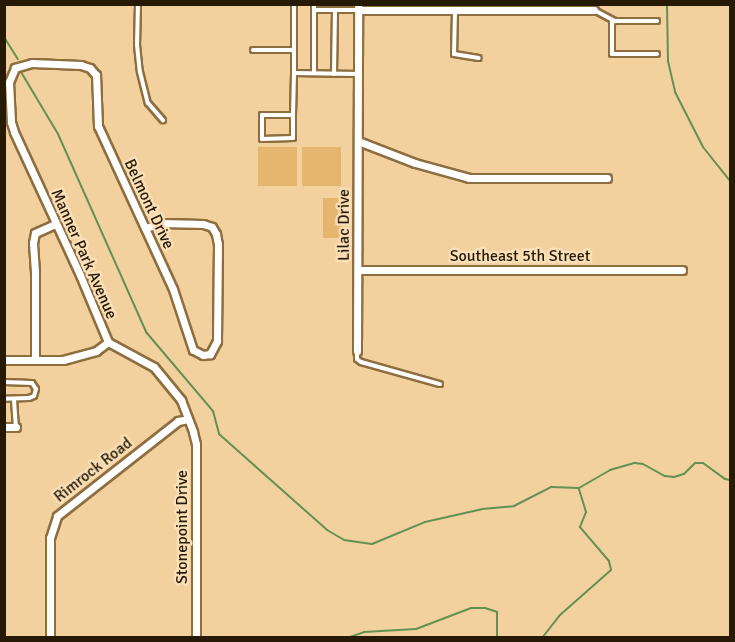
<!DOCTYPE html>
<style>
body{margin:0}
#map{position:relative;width:735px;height:642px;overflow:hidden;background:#f3d19f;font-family:Signika,sans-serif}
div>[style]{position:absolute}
.green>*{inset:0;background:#e4b670;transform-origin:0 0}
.stream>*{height:2px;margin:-1px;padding:0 1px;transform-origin:1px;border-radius:1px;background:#629150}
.roads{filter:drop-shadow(2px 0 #8d6e3f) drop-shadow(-2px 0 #8d6e3f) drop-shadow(0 2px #8d6e3f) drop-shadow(0 -2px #8d6e3f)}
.service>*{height:4px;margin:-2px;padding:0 2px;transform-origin:2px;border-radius:2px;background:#fff}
.minor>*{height:7px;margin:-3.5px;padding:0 3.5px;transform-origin:3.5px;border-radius:3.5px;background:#fff}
span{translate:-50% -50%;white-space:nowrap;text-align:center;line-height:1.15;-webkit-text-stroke:5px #fbdfb7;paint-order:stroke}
.street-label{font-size:16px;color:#261a06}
.frame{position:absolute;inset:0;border:6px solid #261a06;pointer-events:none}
</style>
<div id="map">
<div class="green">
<i style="left:258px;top:147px;width:39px;height:39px"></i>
<i style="left:302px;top:147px;width:39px;height:39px"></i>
<i style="left:323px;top:198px;width:20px;height:40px"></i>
</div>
<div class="stream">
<i style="left:667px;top:4px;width:57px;rotate:89deg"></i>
<i style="left:668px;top:61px;width:32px;rotate:77deg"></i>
<i style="left:675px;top:92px;width:62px;rotate:63deg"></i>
<i style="left:703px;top:147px;width:43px;rotate:51.5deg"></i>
<i style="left:4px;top:37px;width:26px;rotate:58deg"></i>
<i style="left:21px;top:72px;width:72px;rotate:59.2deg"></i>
<i style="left:58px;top:134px;width:217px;rotate:66deg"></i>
<i style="left:146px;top:332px;width:104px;rotate:49.7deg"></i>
<i style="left:213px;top:411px;width:24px;rotate:75deg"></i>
<i style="left:219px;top:434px;width:144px;rotate:41.6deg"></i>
<i style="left:327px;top:530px;width:20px;rotate:30deg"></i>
<i style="left:344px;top:540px;width:28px;rotate:8deg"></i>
<i style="left:372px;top:544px;width:57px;rotate:-22.5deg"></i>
<i style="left:425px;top:522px;width:58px;rotate:-12.8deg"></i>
<i style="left:482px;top:509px;width:32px;rotate:-5deg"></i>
<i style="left:514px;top:506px;width:42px;rotate:-27.2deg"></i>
<i style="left:551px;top:487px;width:28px;rotate:2deg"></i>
<i style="left:579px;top:488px;width:36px;rotate:-30deg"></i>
<i style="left:610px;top:470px;width:26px;rotate:-16deg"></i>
<i style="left:635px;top:463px;width:8px;rotate:7deg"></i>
<i style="left:643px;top:464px;width:25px;rotate:29deg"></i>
<i style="left:665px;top:476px;width:9px;rotate:6deg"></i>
<i style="left:674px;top:477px;width:10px;rotate:-17deg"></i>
<i style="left:684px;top:474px;width:16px;rotate:-45deg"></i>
<i style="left:695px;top:463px;width:8px"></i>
<i style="left:703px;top:463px;width:27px;rotate:36deg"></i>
<i style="left:725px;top:479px;width:5px;rotate:11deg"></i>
<i style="left:347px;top:638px;width:18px;rotate:-19deg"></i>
<i style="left:364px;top:632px;width:52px;rotate:-3.3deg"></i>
<i style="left:416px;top:629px;width:59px;rotate:-20.9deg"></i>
<i style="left:471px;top:608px;width:14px"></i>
<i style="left:485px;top:608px;width:13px;rotate:18deg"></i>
<i style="left:497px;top:612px;width:26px;rotate:90deg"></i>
<i style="left:542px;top:638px;width:29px;rotate:-52deg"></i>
<i style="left:560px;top:615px;width:68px;rotate:-41.4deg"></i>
<i style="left:611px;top:570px;width:9px;rotate:-103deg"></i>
<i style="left:609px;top:561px;width:45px;rotate:-130.5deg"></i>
<i style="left:580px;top:527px;width:16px;rotate:-68deg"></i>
<i style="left:586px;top:512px;width:24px;rotate:-107deg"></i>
</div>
<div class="roads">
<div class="service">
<i style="left:138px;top:4px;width:41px;rotate:91.4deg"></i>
<i style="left:137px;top:45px;width:27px;rotate:84deg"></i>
<i style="left:140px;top:72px;width:32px;rotate:76deg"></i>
<i style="left:148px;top:103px;width:23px;rotate:49deg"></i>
<i style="left:294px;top:4px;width:69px;rotate:90deg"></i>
<i style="left:294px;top:73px;width:64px;rotate:0.9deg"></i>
<i style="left:314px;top:4px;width:6px;rotate:90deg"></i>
<i style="left:314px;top:10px;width:44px"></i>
<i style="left:314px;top:10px;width:63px;rotate:90deg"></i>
<i style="left:594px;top:10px;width:24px;rotate:28deg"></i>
<i style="left:615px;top:21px;width:42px"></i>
<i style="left:455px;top:11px;width:43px;rotate:91.3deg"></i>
<i style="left:454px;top:54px;width:25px;rotate:9deg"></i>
<i style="left:612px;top:21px;width:33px;rotate:90deg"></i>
<i style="left:612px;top:54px;width:45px"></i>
<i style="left:253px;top:50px;width:41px"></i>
<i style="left:334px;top:74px;width:64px;rotate:-89.1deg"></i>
<i style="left:293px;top:115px;width:31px;rotate:180deg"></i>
<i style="left:262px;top:115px;width:24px;rotate:90deg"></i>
<i style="left:262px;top:139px;width:31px;rotate:-2deg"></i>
<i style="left:293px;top:138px;width:23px;rotate:-90deg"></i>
<i style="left:293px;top:115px;width:42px;rotate:-88.6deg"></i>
<i style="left:357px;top:351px;width:8px;rotate:90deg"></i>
<i style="left:357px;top:359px;width:5px;rotate:37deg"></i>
<i style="left:361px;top:362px;width:82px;rotate:15.6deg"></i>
<i style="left:4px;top:382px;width:28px;rotate:2deg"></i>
<i style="left:32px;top:383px;width:7px;rotate:56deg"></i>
<i style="left:36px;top:389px;width:7px;rotate:106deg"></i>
<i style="left:34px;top:396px;width:5px;rotate:158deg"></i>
<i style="left:29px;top:398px;width:25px;rotate:178deg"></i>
<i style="left:14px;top:400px;width:26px;rotate:86deg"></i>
</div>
<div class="minor">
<i style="left:359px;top:10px;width:235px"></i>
<i style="left:358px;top:141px;width:61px;rotate:21.1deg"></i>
<i style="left:415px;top:163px;width:56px;rotate:15.5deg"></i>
<i style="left:469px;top:178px;width:138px"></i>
<i style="left:145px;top:228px;width:18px;rotate:-16deg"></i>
<i style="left:162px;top:223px;width:41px;rotate:1.4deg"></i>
<i style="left:203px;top:224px;width:9px;rotate:18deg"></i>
<i style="left:212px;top:227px;width:8px;rotate:60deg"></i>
<i style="left:216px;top:234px;width:10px;rotate:79deg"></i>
<i style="left:218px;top:244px;width:97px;rotate:90.6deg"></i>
<i style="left:217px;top:341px;width:15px;rotate:118deg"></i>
<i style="left:210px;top:354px;width:7px;rotate:172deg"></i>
<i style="left:203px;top:355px;width:11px;rotate:-153deg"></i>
<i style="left:193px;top:350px;width:64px;rotate:-108.2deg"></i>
<i style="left:173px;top:289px;width:179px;rotate:-114.7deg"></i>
<i style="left:98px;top:126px;width:51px;rotate:-92.2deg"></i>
<i style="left:96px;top:75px;width:9px;rotate:-131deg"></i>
<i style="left:90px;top:68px;width:9px;rotate:-162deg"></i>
<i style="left:81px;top:65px;width:49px;rotate:-177.7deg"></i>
<i style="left:32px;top:63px;width:18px;rotate:164deg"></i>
<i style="left:15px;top:68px;width:15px;rotate:113deg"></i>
<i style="left:9px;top:82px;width:40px;rotate:87.1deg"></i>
<i style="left:11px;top:122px;width:10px;rotate:73deg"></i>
<i style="left:14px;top:132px;width:157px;rotate:65.2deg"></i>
<i style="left:80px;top:275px;width:73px;rotate:67.3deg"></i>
<i style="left:108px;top:342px;width:52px;rotate:28.5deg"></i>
<i style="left:154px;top:367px;width:43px;rotate:50.7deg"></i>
<i style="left:181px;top:400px;width:34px;rotate:69deg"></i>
<i style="left:193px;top:432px;width:12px;rotate:76deg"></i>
<i style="left:196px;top:444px;width:194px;rotate:90deg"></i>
<i style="left:358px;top:270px;width:324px"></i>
<i style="left:357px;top:351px;width:347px;rotate:-89.8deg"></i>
<i style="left:4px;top:360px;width:59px"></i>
<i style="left:63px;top:360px;width:34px;rotate:-15deg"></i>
<i style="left:96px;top:351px;width:15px;rotate:-37deg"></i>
<i style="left:35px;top:360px;width:88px;rotate:-90deg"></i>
<i style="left:35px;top:272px;width:29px;rotate:-94deg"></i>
<i style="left:33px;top:243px;width:10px;rotate:-79deg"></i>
<i style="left:35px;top:233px;width:22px;rotate:-24deg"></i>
<i style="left:4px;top:427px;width:12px"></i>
<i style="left:50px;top:638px;width:100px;rotate:-90deg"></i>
<i style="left:50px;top:538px;width:23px;rotate:-72deg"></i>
<i style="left:57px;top:516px;width:154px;rotate:-38.1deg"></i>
<i style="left:178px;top:421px;width:10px;rotate:-11deg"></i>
</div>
</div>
<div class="street-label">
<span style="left:149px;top:204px;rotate:65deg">Belmont Drive</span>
<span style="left:344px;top:225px;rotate:-90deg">Lilac Drive</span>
<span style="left:84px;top:254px;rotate:66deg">Manner Park Avenue</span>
<span style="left:520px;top:256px">Southeast 5th Street</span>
<span style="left:93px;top:470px;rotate:-38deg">Rimrock Road</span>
<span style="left:182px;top:527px;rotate:-90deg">Stonepoint Drive</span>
</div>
<div class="frame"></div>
</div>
